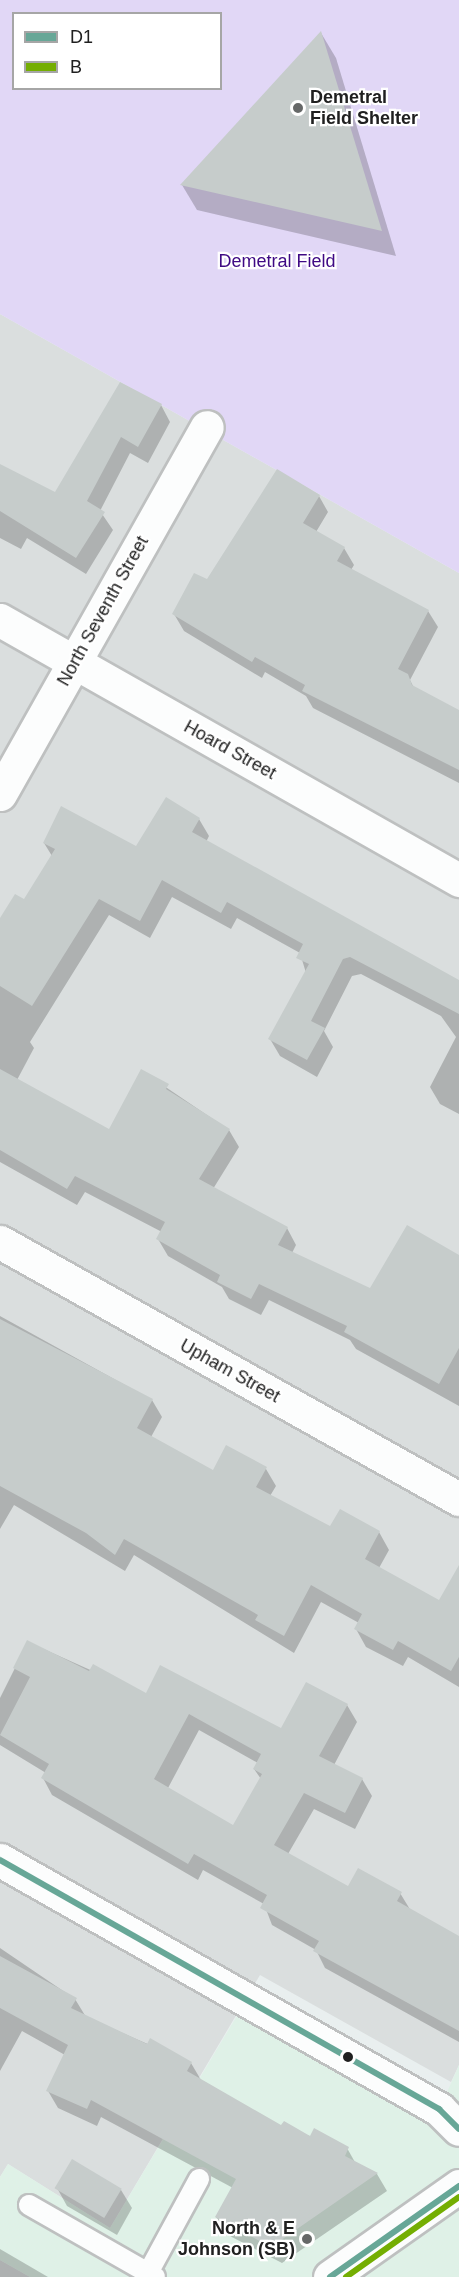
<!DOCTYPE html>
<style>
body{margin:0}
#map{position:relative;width:459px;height:2277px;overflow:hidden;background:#e9efef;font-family:Helvetica,sans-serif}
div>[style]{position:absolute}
.residential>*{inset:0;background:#dadede}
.commercial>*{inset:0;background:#dff1e7}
.park>*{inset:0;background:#e1d7f6}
.shadow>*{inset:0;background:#0003}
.building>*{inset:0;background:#c6cccb;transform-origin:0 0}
.roads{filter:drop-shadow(2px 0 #bec0c0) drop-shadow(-2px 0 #bec0c0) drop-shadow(0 2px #bec0c0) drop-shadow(0 -2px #bec0c0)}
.service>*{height:20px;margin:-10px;padding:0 10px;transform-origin:10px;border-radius:10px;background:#fcfdfd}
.minor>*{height:33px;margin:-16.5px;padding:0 16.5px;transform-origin:16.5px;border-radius:16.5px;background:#fcfdfd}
.tertiary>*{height:33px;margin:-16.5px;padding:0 16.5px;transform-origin:16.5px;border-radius:16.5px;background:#fcfdfd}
.bus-1>*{height:6px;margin:-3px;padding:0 3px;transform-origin:3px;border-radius:3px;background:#67a797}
.bus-2>*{height:6px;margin:-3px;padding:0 3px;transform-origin:3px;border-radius:3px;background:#74ae02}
.dots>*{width:16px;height:16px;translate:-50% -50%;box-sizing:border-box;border:3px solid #fff;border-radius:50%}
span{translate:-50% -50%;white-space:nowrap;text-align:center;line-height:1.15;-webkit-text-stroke:4.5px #fff;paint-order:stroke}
.poi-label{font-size:18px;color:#202020;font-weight:700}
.left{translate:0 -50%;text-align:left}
.right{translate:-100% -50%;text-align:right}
.park-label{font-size:18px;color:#3e0984}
.street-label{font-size:18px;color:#202020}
.legend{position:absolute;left:12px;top:12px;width:210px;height:78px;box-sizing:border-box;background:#fff;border:2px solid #a6a6a6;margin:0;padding:8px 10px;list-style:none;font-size:18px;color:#202020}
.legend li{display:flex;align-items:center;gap:12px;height:30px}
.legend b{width:30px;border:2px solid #a6a6a6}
</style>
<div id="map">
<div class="residential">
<i style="clip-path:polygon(0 314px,459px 573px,459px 2065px,451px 2082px,260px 1975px,110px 2228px,8px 2164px,0 2177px)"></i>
<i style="clip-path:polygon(0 2260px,30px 2277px,0 2277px)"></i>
</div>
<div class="commercial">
<i style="clip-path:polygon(247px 1999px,440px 2108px,459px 2065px,459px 2277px,30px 2277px,0 2260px,0 2177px,8px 2164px,110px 2228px)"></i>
</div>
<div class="park">
<i style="clip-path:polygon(evenodd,0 0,459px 0,459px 573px,0 314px,0 0,14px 14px,220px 14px,220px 88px,14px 88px,14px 14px)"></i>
</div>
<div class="shadow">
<i style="clip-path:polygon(321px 33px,336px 58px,396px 256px,197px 210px,182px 185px)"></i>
<i style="clip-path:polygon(121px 384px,161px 405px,170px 422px,148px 463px,130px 453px,100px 511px,113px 530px,86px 574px,27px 538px,21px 549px,0 538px,0 466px,56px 494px)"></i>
<i style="clip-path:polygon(319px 496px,328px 512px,316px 532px,344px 548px,354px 565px,351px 570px,428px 611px,438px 627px,410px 680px,414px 688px,459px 712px,459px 783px,313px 708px,306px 696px,265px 672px,262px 678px,184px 631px,174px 614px)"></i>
<i style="clip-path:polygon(199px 819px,209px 836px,206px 842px,459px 982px,459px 1114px,440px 1104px,430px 1087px,456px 1037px,441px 1016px,361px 974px,352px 976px,324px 1031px,333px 1047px,317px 1077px,280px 1056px,270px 1039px,306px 973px,300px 953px,237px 918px,231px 929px,172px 897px,150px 938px,109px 915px,30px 1042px,34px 1048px,17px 1080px,110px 1131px,142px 1071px,229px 1130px,239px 1147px,213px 1189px,287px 1228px,296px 1245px,292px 1253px,370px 1290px,459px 1256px,459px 1406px,356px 1349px,350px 1340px,269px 1300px,261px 1315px,229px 1299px,222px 1287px,168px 1256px,158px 1239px,162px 1232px,85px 1192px,77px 1205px,0 1162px,0 925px,24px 901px,52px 856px,44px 843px,136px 848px)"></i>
<i style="clip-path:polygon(0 1316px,152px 1400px,162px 1417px,151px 1437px,213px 1472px,266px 1469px,276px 1486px,270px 1496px,330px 1528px,379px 1532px,389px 1550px,379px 1568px,440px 1602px,459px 1576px,459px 1687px,408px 1657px,403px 1666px,366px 1647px,356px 1629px,359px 1623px,321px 1602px,294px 1653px,134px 1555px,125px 1571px,14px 1505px,0 1529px)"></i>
<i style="clip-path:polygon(evenodd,28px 1642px,146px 1695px,282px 1730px,347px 1705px,357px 1722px,334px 1765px,362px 1779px,372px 1796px,355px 1829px,314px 1809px,288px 1854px,349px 1888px,400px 1893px,411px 1911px,459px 1938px,459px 2042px,325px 1968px,316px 1950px,272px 1925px,264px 1904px,203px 1870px,198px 1880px,52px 1795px,43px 1778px,46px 1773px,0 1745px,0 1698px,28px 1642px,199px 1730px,258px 1763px,254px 1769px,261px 1779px,234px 1827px,168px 1788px,199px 1730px)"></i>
<i style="clip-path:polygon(0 1948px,75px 1999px,86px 2017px,191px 2063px,201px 2080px,282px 2127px,347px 2148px,356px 2164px,377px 2174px,387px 2191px,282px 2263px,226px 2234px,216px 2217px,233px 2188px,101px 2117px,97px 2126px,58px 2108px,48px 2091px,65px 2055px,22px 2031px,0 2071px)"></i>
<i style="clip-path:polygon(57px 2188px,121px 2190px,132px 2208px,117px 2235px,67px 2206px)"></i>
<i style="clip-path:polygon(0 2249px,48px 2277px,0 2277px)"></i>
</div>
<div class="building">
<i style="clip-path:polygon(321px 31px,382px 231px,180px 185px)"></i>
<i style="clip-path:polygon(120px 382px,162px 404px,138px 447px,121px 437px,87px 501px,105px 512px,76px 558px,0 511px,0 464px,55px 492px)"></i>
<i style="clip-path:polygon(277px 469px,320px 495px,303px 523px,345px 547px,337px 561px,429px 610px,398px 669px,408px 674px,412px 685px,459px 710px,459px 770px,302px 691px,305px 685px,255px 657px,252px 662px,172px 614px,194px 573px,207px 579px)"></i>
<i style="clip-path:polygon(166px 797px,200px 818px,192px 832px,459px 980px,459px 1014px,350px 957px,343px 959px,311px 1021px,325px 1028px,307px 1060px,268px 1039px,309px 964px,296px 958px,303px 944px,227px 902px,221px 913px,162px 880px,140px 921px,99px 899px,32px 1006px,0 986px,0 918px,15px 894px,24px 899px,55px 849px,43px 843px,61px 806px,136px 846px)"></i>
<i style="clip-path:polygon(0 1069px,109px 1129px,141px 1069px,169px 1084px,166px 1089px,230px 1129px,199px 1179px,288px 1227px,278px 1245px,370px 1288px,407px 1225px,459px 1255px,459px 1348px,439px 1384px,344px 1332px,347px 1326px,259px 1284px,251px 1299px,217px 1282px,220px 1275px,156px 1239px,165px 1222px,75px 1176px,67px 1189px,0 1150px)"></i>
<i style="clip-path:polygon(0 1319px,153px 1399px,137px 1428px,213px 1470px,226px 1445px,267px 1467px,256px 1487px,330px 1526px,340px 1509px,380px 1531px,365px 1559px,439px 1600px,459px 1565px,459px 1657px,451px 1671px,398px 1641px,393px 1650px,354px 1629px,362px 1614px,311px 1585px,284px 1636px,255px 1620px,258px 1615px,124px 1539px,115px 1555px,86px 1533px,0 1486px)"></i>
<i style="clip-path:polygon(evenodd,27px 1640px,89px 1671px,93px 1664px,146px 1693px,160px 1665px,281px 1728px,306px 1682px,348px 1704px,319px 1756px,363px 1778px,345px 1813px,304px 1793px,274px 1845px,348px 1886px,358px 1868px,402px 1892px,397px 1901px,459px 1936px,459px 2031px,313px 1951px,319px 1941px,260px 1908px,267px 1895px,194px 1854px,188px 1864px,41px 1778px,49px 1764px,0 1735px,30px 1677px,13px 1668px,27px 1640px,189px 1714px,261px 1754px,253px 1769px,262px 1774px,233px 1825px,154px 1779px,189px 1714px)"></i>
<i style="clip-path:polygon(0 1956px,77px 1998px,71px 2008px,147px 2044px,150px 2038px,192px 2062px,187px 2071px,281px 2125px,284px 2121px,310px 2136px,314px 2128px,349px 2147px,345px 2156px,378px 2173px,271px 2247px,215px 2217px,236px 2179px,91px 2100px,87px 2109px,46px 2091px,68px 2045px,0 2008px)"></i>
<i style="left:72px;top:2159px;width:58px;height:34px;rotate:31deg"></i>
</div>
<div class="roads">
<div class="service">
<i style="left:29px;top:2205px;width:145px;rotate:29.7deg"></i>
<i style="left:148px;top:2273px;width:107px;rotate:-61.5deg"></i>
</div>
<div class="minor">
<i style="left:0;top:620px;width:528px;rotate:29.53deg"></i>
<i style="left:0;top:794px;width:421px;rotate:-60.6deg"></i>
<i style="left:0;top:1242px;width:526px;rotate:29.25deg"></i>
</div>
<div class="tertiary">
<i style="left:0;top:1860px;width:505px;rotate:29.56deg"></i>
<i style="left:439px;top:2109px;width:28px;rotate:45deg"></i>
<i style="left:330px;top:2277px;width:158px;rotate:-35.2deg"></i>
</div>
</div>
<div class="bus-1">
<i style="left:0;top:1860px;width:505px;rotate:29.56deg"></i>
<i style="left:439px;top:2109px;width:28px;rotate:45deg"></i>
<i style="left:330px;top:2277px;width:158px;rotate:-35.2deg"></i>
</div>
<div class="bus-2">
<i style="left:346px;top:2277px;width:138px;rotate:-35.3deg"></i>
</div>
<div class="dots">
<i style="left:298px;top:108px;background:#666868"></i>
<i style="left:348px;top:2057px;background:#202020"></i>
<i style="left:307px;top:2239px;background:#666868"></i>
</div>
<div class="poi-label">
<span class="left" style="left:310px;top:108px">Demetral<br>Field Shelter</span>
<span class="right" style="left:295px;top:2239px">North &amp; E<br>Johnson (SB)</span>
</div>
<div class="park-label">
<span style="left:277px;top:261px">Demetral Field</span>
</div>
<div class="street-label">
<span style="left:103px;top:611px;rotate:-61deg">North Seventh Street</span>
<span style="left:230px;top:750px;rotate:29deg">Hoard Street</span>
<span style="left:230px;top:1371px;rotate:29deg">Upham Street</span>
</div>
<ul class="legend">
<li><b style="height:8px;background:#67a797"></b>D1</li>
<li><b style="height:8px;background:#74ae02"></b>B</li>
</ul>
</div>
